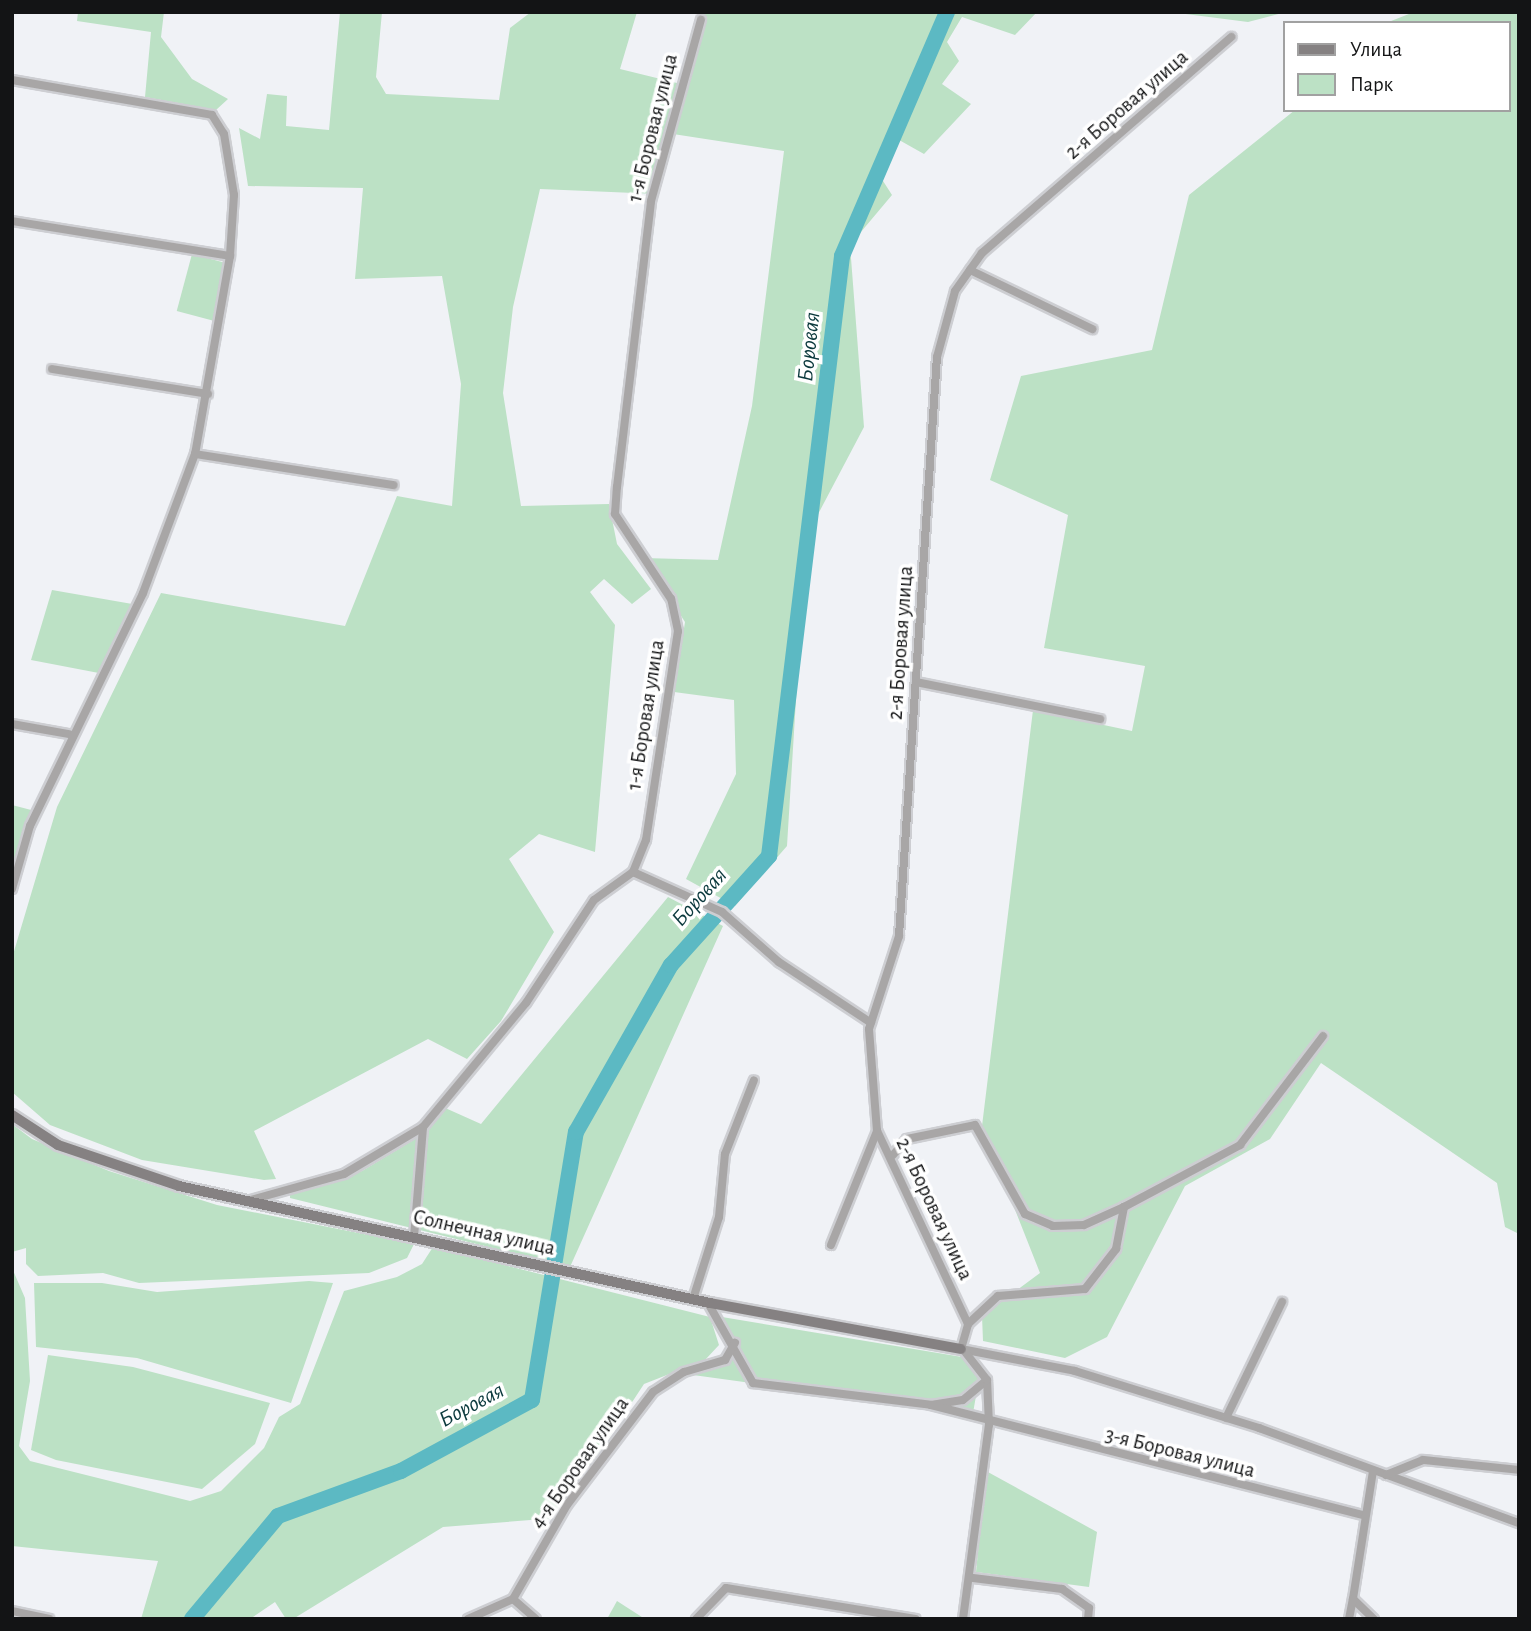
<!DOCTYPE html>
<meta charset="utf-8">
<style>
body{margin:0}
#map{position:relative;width:1531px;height:1631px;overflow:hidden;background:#f0f2f6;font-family:"Alegreya Sans",sans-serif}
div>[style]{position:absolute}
.green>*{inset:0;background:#bce1c5;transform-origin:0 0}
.river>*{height:16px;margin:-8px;padding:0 8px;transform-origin:8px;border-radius:8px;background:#5cb9c3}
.roads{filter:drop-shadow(2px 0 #cdced2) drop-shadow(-2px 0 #cdced2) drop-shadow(0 2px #cdced2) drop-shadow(0 -2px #cdced2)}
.street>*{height:8px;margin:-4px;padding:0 4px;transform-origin:4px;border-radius:4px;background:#a8a6a6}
.secondary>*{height:10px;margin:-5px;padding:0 5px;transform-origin:5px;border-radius:5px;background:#858182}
span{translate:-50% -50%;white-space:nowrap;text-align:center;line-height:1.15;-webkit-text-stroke:7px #fff;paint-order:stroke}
.street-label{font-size:21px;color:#131415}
.water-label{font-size:23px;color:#0b393d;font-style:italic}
.frame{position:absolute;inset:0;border:14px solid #131415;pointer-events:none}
.legend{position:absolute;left:1283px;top:21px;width:228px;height:91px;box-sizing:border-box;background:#fff;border:2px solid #a1a1a1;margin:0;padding:9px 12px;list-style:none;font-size:21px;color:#131415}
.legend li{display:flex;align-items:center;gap:14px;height:35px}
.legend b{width:35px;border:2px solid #a1a1a1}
</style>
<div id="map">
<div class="green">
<i style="clip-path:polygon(78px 12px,164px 12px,161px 37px,192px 79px,228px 99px,216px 110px,145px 97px,151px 32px,77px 21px)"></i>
<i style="clip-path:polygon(340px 12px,382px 12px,376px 77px,386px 94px,499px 100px,510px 28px,531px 12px,637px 12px,620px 69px,681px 84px,703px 12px,1037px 12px,1015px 35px,962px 17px,947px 42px,959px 61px,942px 84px,971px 104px,924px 154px,892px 136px,876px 170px,892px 195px,850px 245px,864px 427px,806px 537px,787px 846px,735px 906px,686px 879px,736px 774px,734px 700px,674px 692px,685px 622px,643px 558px,718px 560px,752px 406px,784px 151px,673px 134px,658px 194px,540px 189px,513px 307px,503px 393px,521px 506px,609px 504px,617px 544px,651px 589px,632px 604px,604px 579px,590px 592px,615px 625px,595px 852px,539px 834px,509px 859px,554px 932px,501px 1021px,467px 1059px,428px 1039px,254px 1131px,276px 1179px,264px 1180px,142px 1160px,50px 1125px,12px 1092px,12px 958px,57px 807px,161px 593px,345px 626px,397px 496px,452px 506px,461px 384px,442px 276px,355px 279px,363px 188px,248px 186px,239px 128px,260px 139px,267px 94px,287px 96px,286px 126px,329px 130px)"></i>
<i style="clip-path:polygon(1170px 12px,1286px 12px,1248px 22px)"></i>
<i style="clip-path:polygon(1414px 12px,1519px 12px,1519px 1234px,1505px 1227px,1497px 1183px,1321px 1063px,1270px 1139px,1185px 1186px,1107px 1337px,1065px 1358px,983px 1341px,982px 1316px,1040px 1273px,982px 1126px,1033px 710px,1132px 731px,1145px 666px,1044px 648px,1068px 515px,990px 480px,1021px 376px,1152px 350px,1189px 195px,1295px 110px,1508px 110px,1508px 23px,1386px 23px)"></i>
<i style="left:192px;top:254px;width:38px;height:59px;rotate:15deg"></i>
<i style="clip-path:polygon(52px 590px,138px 605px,104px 674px,31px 660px)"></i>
<i style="clip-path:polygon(12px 805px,35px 811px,12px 895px)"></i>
<i style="clip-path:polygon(668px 897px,723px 926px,570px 1267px,290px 1198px,290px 1190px,362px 1171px,415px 1139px,443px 1107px,481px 1124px)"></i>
<i style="clip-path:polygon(12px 1124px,32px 1139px,109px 1171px,217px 1205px,414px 1244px,407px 1258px,369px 1273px,139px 1283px,103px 1273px,38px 1276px,26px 1264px,26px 1248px,12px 1252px)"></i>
<i style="clip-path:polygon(433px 1247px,710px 1317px,719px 1345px,705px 1360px,644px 1384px,556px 1518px,443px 1527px,293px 1619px,286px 1619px,275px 1602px,250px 1619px,141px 1619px,158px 1561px,12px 1546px,12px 1268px,25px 1298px,30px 1381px,19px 1446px,30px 1461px,190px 1501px,221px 1491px,264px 1448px,279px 1417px,300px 1404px,344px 1291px,397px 1277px,422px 1264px)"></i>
<i style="clip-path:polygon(309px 1281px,333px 1283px,291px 1403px,137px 1358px,36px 1347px,34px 1283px,102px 1283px,157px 1292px)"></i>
<i style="clip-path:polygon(722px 1317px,962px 1357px,979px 1379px,973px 1413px,693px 1375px,727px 1356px)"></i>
<i style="clip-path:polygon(48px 1355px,133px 1367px,270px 1403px,255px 1444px,202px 1489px,56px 1460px,31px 1450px)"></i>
<i style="clip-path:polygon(986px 1471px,1097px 1532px,1089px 1587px,976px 1572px)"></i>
<i style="clip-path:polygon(617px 1601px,645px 1619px,607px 1619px)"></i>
</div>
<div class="river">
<i style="left:192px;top:1619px;width:134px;rotate:-50.1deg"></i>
<i style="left:278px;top:1516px;width:131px;rotate:-20.1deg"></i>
<i style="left:401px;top:1471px;width:149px;rotate:-28.5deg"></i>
<i style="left:532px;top:1400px;width:272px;rotate:-80.7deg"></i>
<i style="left:576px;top:1132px;width:192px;rotate:-60.4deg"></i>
<i style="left:671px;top:965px;width:147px;rotate:-48deg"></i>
<i style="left:769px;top:856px;width:604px;rotate:-83.06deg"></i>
<i style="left:842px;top:256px;width:266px;rotate:-66.7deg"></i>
</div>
<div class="roads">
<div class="street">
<i style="left:12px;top:80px;width:203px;rotate:9.9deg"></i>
<i style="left:212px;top:115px;width:22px;rotate:58deg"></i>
<i style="left:224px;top:134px;width:62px;rotate:80.7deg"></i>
<i style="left:234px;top:195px;width:61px;rotate:93.8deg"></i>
<i style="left:230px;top:256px;width:201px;rotate:100deg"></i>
<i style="left:12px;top:221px;width:221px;rotate:9.1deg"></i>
<i style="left:970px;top:270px;width:136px;rotate:25.8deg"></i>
<i style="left:52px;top:369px;width:158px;rotate:9.1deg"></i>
<i style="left:916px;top:682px;width:188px;rotate:11.4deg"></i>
<i style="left:12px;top:724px;width:58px;rotate:10deg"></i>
<i style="left:633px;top:872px;width:98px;rotate:24.2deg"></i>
<i style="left:722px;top:912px;width:76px;rotate:41.3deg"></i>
<i style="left:779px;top:962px;width:110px;rotate:33.5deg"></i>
<i style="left:12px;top:889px;width:66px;rotate:-74.1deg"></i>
<i style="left:30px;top:826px;width:259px;rotate:-64.1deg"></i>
<i style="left:143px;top:593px;width:148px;rotate:-69.5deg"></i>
<i style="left:195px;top:454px;width:201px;rotate:8.9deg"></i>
<i style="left:893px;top:1155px;width:21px;rotate:-49deg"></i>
<i style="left:907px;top:1139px;width:69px;rotate:-11.6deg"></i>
<i style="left:975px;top:1125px;width:102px;rotate:60.7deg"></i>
<i style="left:1025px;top:1214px;width:30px;rotate:23deg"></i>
<i style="left:1053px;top:1226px;width:31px;rotate:-2deg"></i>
<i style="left:1084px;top:1225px;width:44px;rotate:-24.2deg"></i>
<i style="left:247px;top:1201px;width:101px;rotate:-15.6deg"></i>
<i style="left:344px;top:1174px;width:92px;rotate:-30.7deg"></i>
<i style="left:423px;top:1127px;width:161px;rotate:-50.3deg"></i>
<i style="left:526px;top:1003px;width:123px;rotate:-56.6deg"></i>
<i style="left:594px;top:900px;width:48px;rotate:-35.7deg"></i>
<i style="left:633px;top:872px;width:35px;rotate:-68deg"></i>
<i style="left:646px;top:840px;width:211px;rotate:-81.3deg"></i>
<i style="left:678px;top:631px;width:33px;rotate:-102deg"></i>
<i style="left:671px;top:599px;width:102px;rotate:-123.4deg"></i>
<i style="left:615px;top:514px;width:27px;rotate:-86deg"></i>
<i style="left:617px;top:487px;width:288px;rotate:-83.2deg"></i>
<i style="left:651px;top:201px;width:188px;rotate:-74.6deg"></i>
<i style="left:414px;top:1237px;width:110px;rotate:-85.3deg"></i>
<i style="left:831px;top:1245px;width:123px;rotate:-68deg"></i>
<i style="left:693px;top:1299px;width:86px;rotate:-72.4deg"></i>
<i style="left:719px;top:1217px;width:63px;rotate:-84.6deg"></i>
<i style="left:725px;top:1154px;width:79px;rotate:-68.6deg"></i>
<i style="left:708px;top:1303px;width:92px;rotate:60.6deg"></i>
<i style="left:753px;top:1383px;width:179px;rotate:7deg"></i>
<i style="left:931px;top:1405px;width:32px;rotate:-9deg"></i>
<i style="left:963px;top:1400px;width:31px;rotate:-40deg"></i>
<i style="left:968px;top:1324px;width:41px;rotate:-43deg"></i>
<i style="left:998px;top:1296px;width:87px;rotate:-4.6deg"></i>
<i style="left:1085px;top:1289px;width:51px;rotate:-52.2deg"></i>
<i style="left:1116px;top:1249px;width:43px;rotate:-79.2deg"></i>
<i style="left:1124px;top:1207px;width:132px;rotate:-28.1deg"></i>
<i style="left:1240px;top:1145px;width:137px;rotate:-52.7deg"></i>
<i style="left:961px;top:1349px;width:26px;rotate:-74deg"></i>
<i style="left:968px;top:1324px;width:213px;rotate:-115.2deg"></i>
<i style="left:877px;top:1131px;width:102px;rotate:-94.5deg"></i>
<i style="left:869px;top:1029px;width:98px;rotate:-72.1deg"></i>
<i style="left:899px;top:936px;width:580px;rotate:-86.25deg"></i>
<i style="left:937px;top:357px;width:68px;rotate:-74.7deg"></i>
<i style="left:955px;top:291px;width:47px;rotate:-54.6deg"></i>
<i style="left:982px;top:253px;width:330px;rotate:-40.9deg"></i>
<i style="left:961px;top:1349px;width:116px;rotate:10.9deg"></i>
<i style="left:1075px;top:1371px;width:193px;rotate:17.2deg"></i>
<i style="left:1259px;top:1428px;width:277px;rotate:20.1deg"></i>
<i style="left:931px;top:1405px;width:445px;rotate:14.3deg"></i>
<i style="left:1226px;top:1418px;width:129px;rotate:-64.2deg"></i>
<i style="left:1373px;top:1471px;width:130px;rotate:98.9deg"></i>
<i style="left:1353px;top:1599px;width:29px;rotate:44deg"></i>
<i style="left:1386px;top:1475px;width:40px;rotate:-22deg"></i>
<i style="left:1423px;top:1460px;width:97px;rotate:5.9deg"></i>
<i style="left:973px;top:1578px;width:90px;rotate:7deg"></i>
<i style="left:1062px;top:1589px;width:33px;rotate:35deg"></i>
<i style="left:1089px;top:1608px;width:11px;rotate:95deg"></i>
<i style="left:513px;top:1599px;width:30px;rotate:41deg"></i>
<i style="left:12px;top:1611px;width:38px;rotate:12deg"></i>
<i style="left:468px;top:1619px;width:49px;rotate:-24deg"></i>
<i style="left:513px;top:1599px;width:108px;rotate:-60.1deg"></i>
<i style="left:567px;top:1505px;width:142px;rotate:-52.7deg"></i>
<i style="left:653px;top:1392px;width:37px;rotate:-33deg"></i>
<i style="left:684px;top:1372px;width:43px;rotate:-16.3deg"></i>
<i style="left:725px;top:1360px;width:20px;rotate:-60deg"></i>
<i style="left:696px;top:1619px;width:43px;rotate:-45.9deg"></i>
<i style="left:726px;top:1588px;width:192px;rotate:9.3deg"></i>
<i style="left:963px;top:1619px;width:196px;rotate:-82.4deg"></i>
<i style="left:989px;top:1425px;width:45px;rotate:-92.5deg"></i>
<i style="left:987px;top:1380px;width:37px;rotate:-128deg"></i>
<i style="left:1349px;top:1619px;width:20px;rotate:-79deg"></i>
</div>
<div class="secondary">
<i style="left:12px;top:1115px;width:55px;rotate:33.1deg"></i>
<i style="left:58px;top:1145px;width:128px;rotate:18.7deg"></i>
<i style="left:179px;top:1186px;width:544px;rotate:12.43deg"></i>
<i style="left:710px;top:1303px;width:255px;rotate:10.4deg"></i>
</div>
</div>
<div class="street-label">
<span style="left:1127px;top:105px;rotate:-41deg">2-я Боровая улица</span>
<span style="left:653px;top:128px;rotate:-76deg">1-я Боровая улица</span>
<span style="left:901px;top:643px;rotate:-86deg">2-я Боровая улица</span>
<span style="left:646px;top:715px;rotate:-81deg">1-я Боровая улица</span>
<span style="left:934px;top:1209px;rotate:65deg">2-я Боровая улица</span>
<span style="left:484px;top:1233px;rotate:13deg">Солнечная улица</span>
<span style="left:1180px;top:1453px;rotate:14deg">3-я Боровая улица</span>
<span style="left:580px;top:1463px;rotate:-55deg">4-я Боровая улица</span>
</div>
<div class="water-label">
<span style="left:810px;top:347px;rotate:-84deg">Боровая</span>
<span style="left:700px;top:898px;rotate:-48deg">Боровая</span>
<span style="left:472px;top:1406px;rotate:-28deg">Боровая</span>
</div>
<div class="frame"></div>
<ul class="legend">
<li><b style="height:9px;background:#858182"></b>Улица</li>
<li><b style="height:19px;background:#bce1c5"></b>Парк</li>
</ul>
</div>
